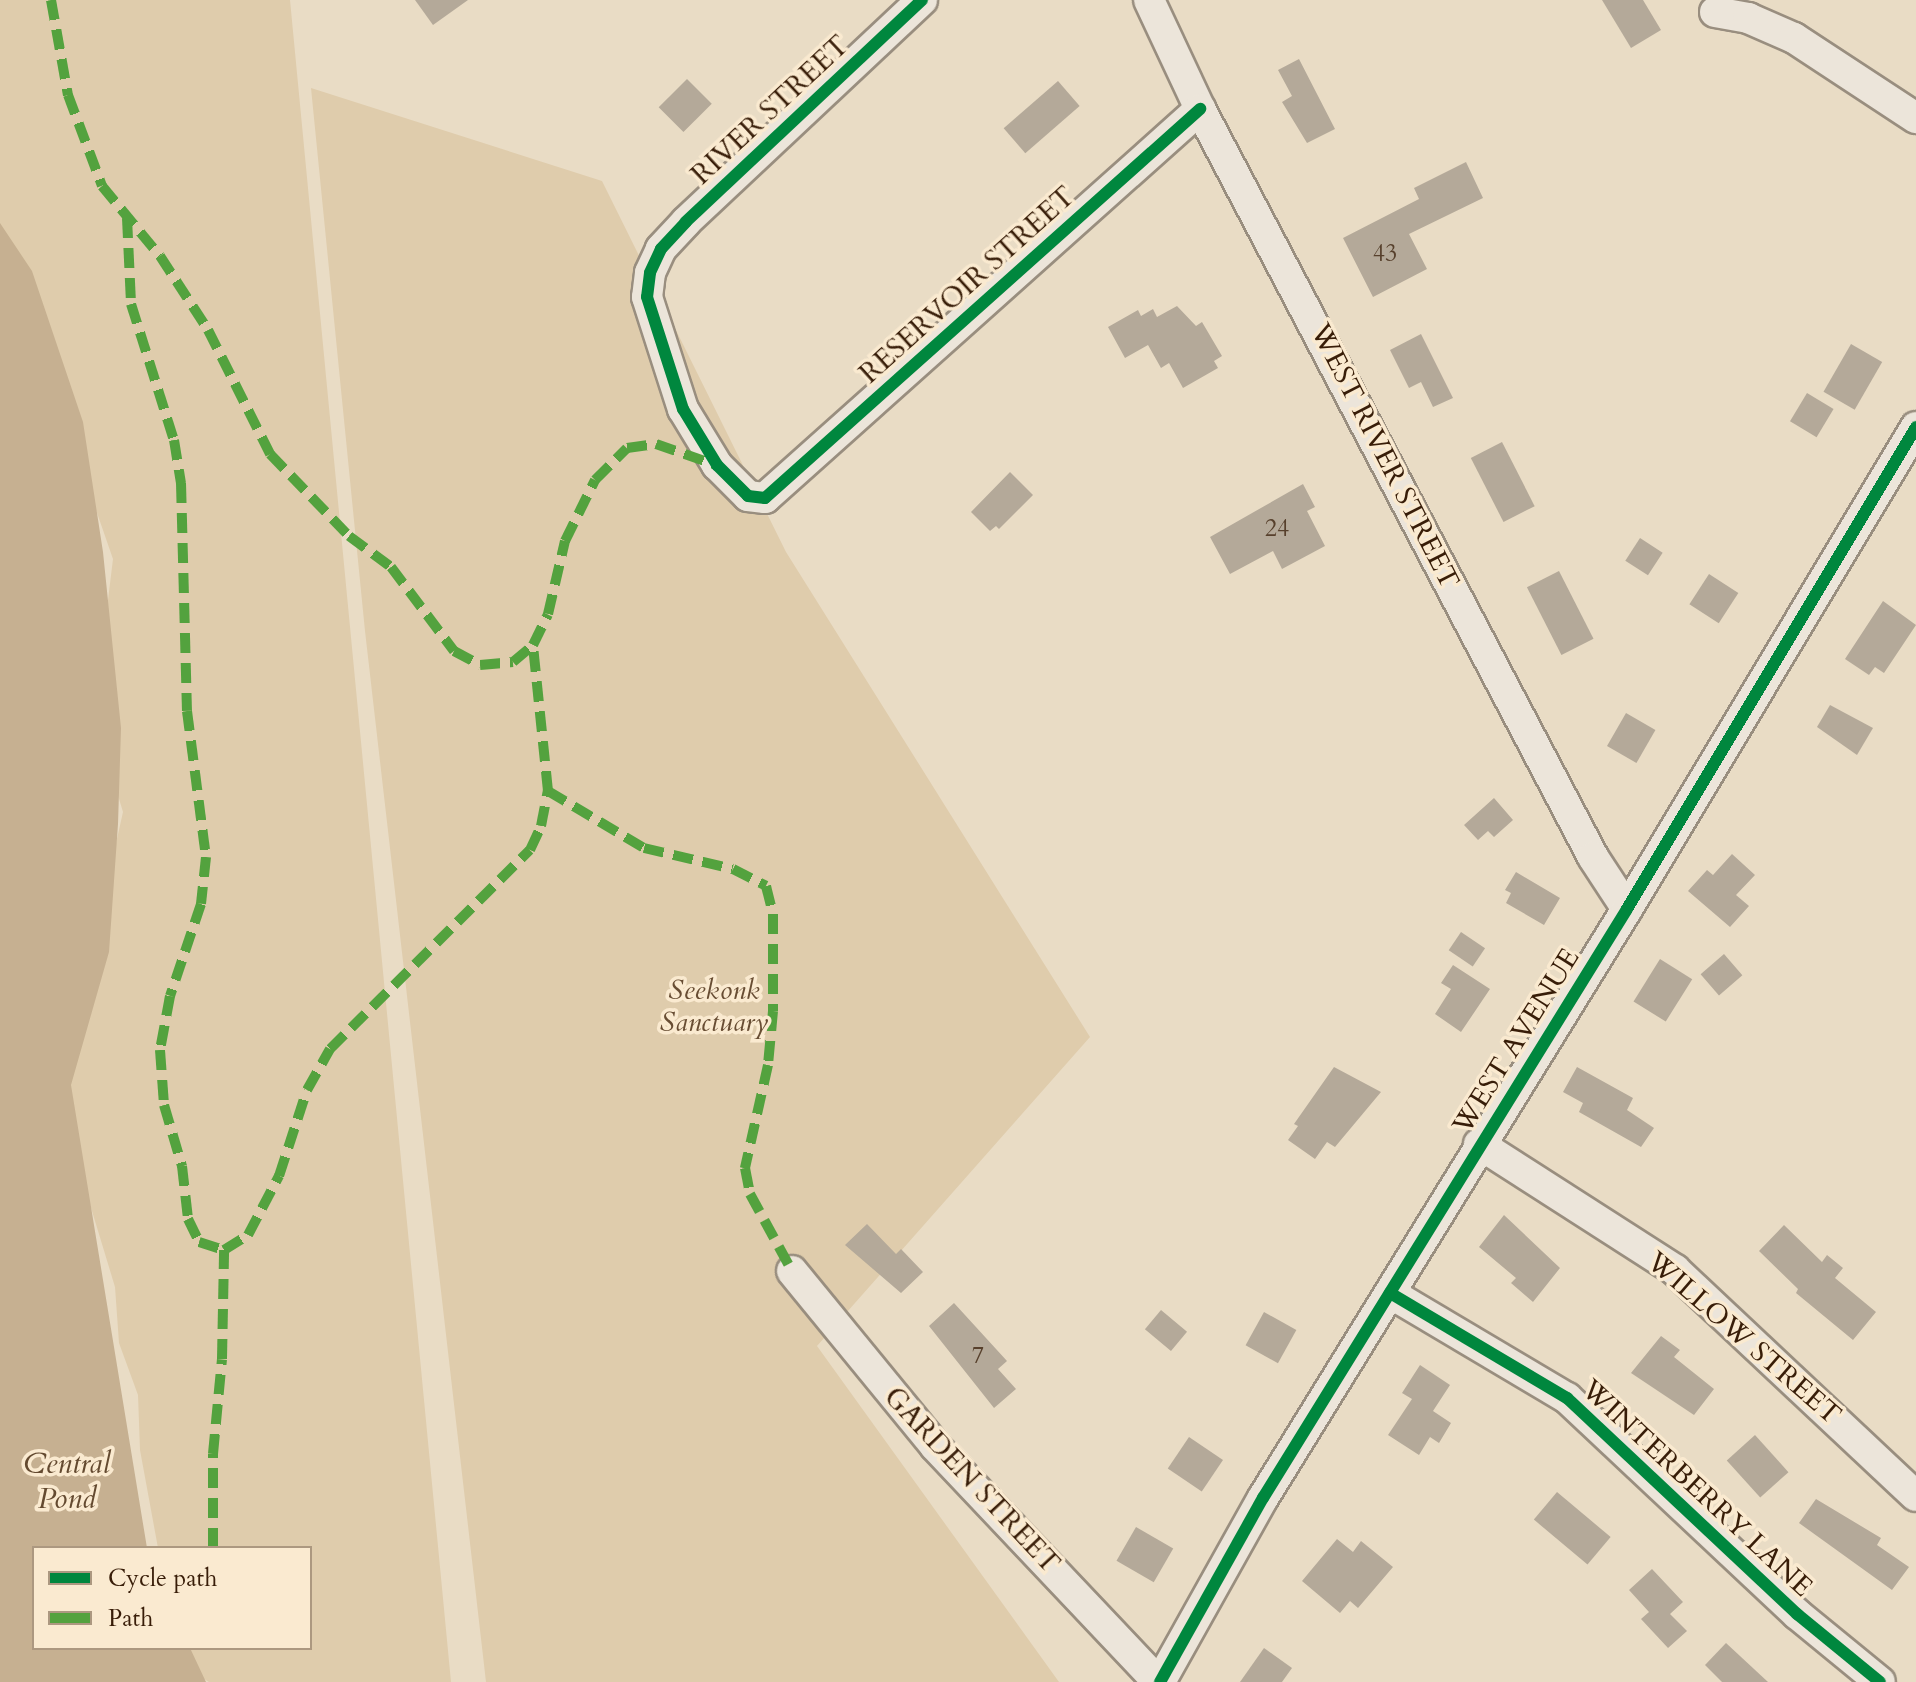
<!DOCTYPE html>
<style>
body{margin:0}
#map{position:relative;width:1916px;height:1682px;overflow:hidden;background:#e9dcc5;font-family:Cardo,serif}
div>[style]{position:absolute}
.green>*{inset:0;background:#dfccac}
.water>*{inset:0;background:#c6b091}
.building>*{inset:0;background:#b4a999;transform-origin:0 0}
.roads{filter:drop-shadow(2px 0 #998e7f) drop-shadow(-2px 0 #998e7f) drop-shadow(0 2px #998e7f) drop-shadow(0 -2px #998e7f)}
.minor>*{height:30px;margin:-15px;padding:0 15px;transform-origin:15px;border-radius:15px;background:#ece5da}
.quiet>*{height:10px;margin-top:-5px;transform-origin:0;background:repeating-linear-gradient(90deg,#53a23e 0 20px,transparent 0 30px)}
.cycleway>*{height:12px;margin:-6px;padding:0 6px;transform-origin:6px;border-radius:6px;background:#00873e}
span{translate:-50% -50%;white-space:nowrap;text-align:center;line-height:1.15;-webkit-text-stroke:7px #faead0;paint-order:stroke}
.number-label{font-size:24px;color:#57402c}
.number-label span{-webkit-text-stroke-width:0}
.street-label{font-size:28px;color:#381d08}
.park-label{font-size:28px;color:#684d33;font-style:italic}
.water-label{font-size:30px;color:#644a30;font-style:italic}
.legend{position:absolute;left:32px;top:1546px;width:280px;height:104px;box-sizing:border-box;background:#faead0;border:2px solid #ac9880;margin:0;padding:10px 14px;list-style:none;font-size:24px;color:#381d08}
.legend li{display:flex;align-items:center;gap:16px;height:40px}
.legend b{width:40px;border:2px solid #ac9880}
</style>
<div id="map">
<div class="green">
<i style="clip-path:polygon(0 0,290px 0,451px 1682px,209px 1682px,154px 1648px,310px 1648px,310px 1548px,158px 1548px,140px 1450px,138px 1395px,119px 1343px,115px 1287px,82px 1178px,65px 1071px,123px 812px,109px 766px,107px 608px,113px 559px,0 233px)"></i>
<i style="clip-path:polygon(311px 88px,602px 181px,786px 552px,1090px 1037px,817px 1346px,1059px 1682px,486px 1682px,365px 631px)"></i>
</div>
<div class="water">
<i style="clip-path:polygon(0 223px,32px 271px,83px 422px,103px 552px,121px 728px,118px 824px,109px 952px,71px 1085px,147px 1548px,34px 1548px,34px 1648px,190px 1648px,206px 1682px,0 1682px)"></i>
</div>
<div class="building">
<i style="clip-path:polygon(415px 0,468px 0,433px 25px)"></i>
<i style="clip-path:polygon(1602px 0,1643px 0,1661px 30px,1631px 48px)"></i>
<i style="clip-path:polygon(1299px 59px,1335px 129px,1307px 143px,1282px 102px,1292px 96px,1278px 70px)"></i>
<i style="left:687px;top:79px;width:35px;height:40px;rotate:45deg"></i>
<i style="left:1058px;top:81px;width:33px;height:72px;rotate:49deg"></i>
<i style="clip-path:polygon(1466px 162px,1483px 198px,1409px 234px,1427px 269px,1373px 297px,1343px 238px,1419px 199px,1414px 188px)"></i>
<i style="clip-path:polygon(1177px 306px,1196px 326px,1202px 322px,1222px 356px,1214px 361px,1218px 368px,1183px 388px,1169px 363px,1161px 368px,1148px 345px,1125px 358px,1108px 327px,1138px 310px,1141px 316px,1153px 309px,1157px 317px)"></i>
<i style="clip-path:polygon(1421px 334px,1453px 398px,1433px 407px,1421px 382px,1409px 388px,1390px 350px)"></i>
<i style="left:1851px;top:344px;width:36px;height:55px;rotate:30deg"></i>
<i style="left:1807px;top:393px;width:31px;height:33px;rotate:31deg"></i>
<i style="left:1502px;top:442px;width:72px;height:35px;rotate:63deg"></i>
<i style="clip-path:polygon(1010px 472px,1033px 495px,999px 529px,996px 526px,990px 531px,971px 512px)"></i>
<i style="clip-path:polygon(1303px 484px,1315px 507px,1307px 511px,1325px 546px,1282px 569px,1273px 551px,1230px 574px,1210px 537px)"></i>
<i style="left:1640px;top:538px;width:27px;height:27px;rotate:33deg"></i>
<i style="left:1559px;top:571px;width:76px;height:36px;rotate:63deg"></i>
<i style="left:1709px;top:574px;width:35px;height:36px;rotate:33deg"></i>
<i style="clip-path:polygon(1883px 601px,1916px 625px,1884px 673px,1875px 667px,1869px 675px,1845px 659px)"></i>
<i style="clip-path:polygon(1830px 705px,1873px 728px,1857px 755px,1817px 727px)"></i>
<i style="left:1626px;top:713px;width:34px;height:38px;rotate:30deg"></i>
<i style="clip-path:polygon(1494px 798px,1513px 820px,1494px 837px,1488px 831px,1478px 840px,1464px 825px)"></i>
<i style="clip-path:polygon(1732px 854px,1755px 875px,1736px 895px,1749px 906px,1730px 927px,1688px 891px,1707px 870px,1713px 875px)"></i>
<i style="clip-path:polygon(1516px 872px,1560px 898px,1544px 925px,1506px 903px,1511px 893px,1505px 890px)"></i>
<i style="left:1461px;top:932px;width:29px;height:22px;rotate:34deg"></i>
<i style="left:1724px;top:954px;width:28px;height:31px;rotate:49deg"></i>
<i style="left:1660px;top:959px;width:38px;height:50px;rotate:32deg"></i>
<i style="clip-path:polygon(1453px 965px,1490px 989px,1461px 1032px,1435px 1014px,1451px 989px,1441px 983px)"></i>
<i style="clip-path:polygon(1334px 1067px,1381px 1092px,1335px 1147px,1327px 1142px,1315px 1159px,1288px 1140px,1298px 1126px,1294px 1124px)"></i>
<i style="clip-path:polygon(1577px 1067px,1633px 1098px,1627px 1110px,1654px 1128px,1641px 1147px,1579px 1112px,1583px 1103px,1563px 1092px)"></i>
<i style="clip-path:polygon(1504px 1215px,1560px 1268px,1533px 1302px,1511px 1283px,1516px 1278px,1479px 1247px)"></i>
<i style="clip-path:polygon(867px 1224px,896px 1254px,901px 1249px,923px 1272px,901px 1293px,845px 1245px)"></i>
<i style="clip-path:polygon(1784px 1225px,1822px 1262px,1827px 1255px,1843px 1268px,1835px 1278px,1876px 1312px,1853px 1340px,1796px 1293px,1798px 1289px,1759px 1251px)"></i>
<i style="clip-path:polygon(954px 1303px,1007px 1361px,998px 1369px,1016px 1389px,994px 1408px,929px 1326px)"></i>
<i style="left:1161px;top:1310px;width:34px;height:25px;rotate:40deg"></i>
<i style="left:1264px;top:1312px;width:37px;height:38px;rotate:29deg"></i>
<i style="clip-path:polygon(1661px 1336px,1680px 1350px,1674px 1357px,1714px 1389px,1694px 1415px,1631px 1373px)"></i>
<i style="clip-path:polygon(1420px 1365px,1450px 1385px,1433px 1411px,1451px 1423px,1439px 1443px,1430px 1437px,1419px 1455px,1388px 1435px,1412px 1399px,1402px 1393px)"></i>
<i style="left:1755px;top:1435px;width:50px;height:38px;rotate:48deg"></i>
<i style="left:1189px;top:1437px;width:41px;height:38px;rotate:34deg"></i>
<i style="left:1557px;top:1492px;width:70px;height:36px;rotate:40deg"></i>
<i style="clip-path:polygon(1816px 1499px,1881px 1538px,1877px 1545px,1909px 1567px,1892px 1590px,1799px 1523px)"></i>
<i style="left:1136px;top:1527px;width:43px;height:39px;rotate:30deg"></i>
<i style="clip-path:polygon(1337px 1539px,1353px 1552px,1361px 1541px,1393px 1567px,1358px 1608px,1350px 1601px,1340px 1613px,1302px 1581px)"></i>
<i style="clip-path:polygon(1652px 1569px,1683px 1602px,1670px 1614px,1687px 1631px,1668px 1648px,1641px 1619px,1649px 1612px,1629px 1590px)"></i>
<i style="clip-path:polygon(1726px 1643px,1768px 1682px,1722px 1682px,1705px 1665px)"></i>
<i style="clip-path:polygon(1264px 1648px,1292px 1668px,1282px 1682px,1240px 1682px)"></i>
</div>
<div class="roads">
<div class="minor">
<i style="left:922px;top:0;width:324px;rotate:136.8deg"></i>
<i style="left:686px;top:222px;width:37px;rotate:133deg"></i>
<i style="left:661px;top:249px;width:26px;rotate:115deg"></i>
<i style="left:650px;top:273px;width:24px;rotate:97deg"></i>
<i style="left:647px;top:297px;width:118px;rotate:72.2deg"></i>
<i style="left:683px;top:409px;width:66px;rotate:58.7deg"></i>
<i style="left:717px;top:465px;width:44px;rotate:45deg"></i>
<i style="left:748px;top:496px;width:17px;rotate:7deg"></i>
<i style="left:765px;top:498px;width:584px;rotate:-41.8deg"></i>
<i style="left:1149px;top:0;width:120px;rotate:64.9deg"></i>
<i style="left:1200px;top:109px;width:845px;rotate:62.28deg"></i>
<i style="left:1593px;top:857px;width:62px;rotate:56.8deg"></i>
<i style="left:1715px;top:12px;width:34px;rotate:10deg"></i>
<i style="left:1748px;top:18px;width:50px;rotate:23.5deg"></i>
<i style="left:1794px;top:38px;width:146px;rotate:33.3deg"></i>
<i style="left:1479px;top:1144px;width:233px;rotate:32.7deg"></i>
<i style="left:1675px;top:1270px;width:330px;rotate:43.2deg"></i>
<i style="left:792px;top:1271px;width:226px;rotate:50.7deg"></i>
<i style="left:935px;top:1446px;width:325px;rotate:46.6deg"></i>
<i style="left:1390px;top:1293px;width:206px;rotate:30.7deg"></i>
<i style="left:1567px;top:1398px;width:316px;rotate:43.2deg"></i>
<i style="left:1797px;top:1614px;width:107px;rotate:39.3deg"></i>
<i style="left:1160px;top:1682px;width:211px;rotate:-60.8deg"></i>
<i style="left:1263px;top:1498px;width:692px;rotate:-58.28deg"></i>
<i style="left:1627px;top:909px;width:562px;rotate:-59.05deg"></i>
</div>
</div>
<div class="quiet">
<i style="left:51px;top:0;width:97px;rotate:79.9deg"></i>
<i style="left:68px;top:95px;width:97px;rotate:69.5deg"></i>
<i style="left:102px;top:186px;width:91px;rotate:50.4deg"></i>
<i style="left:160px;top:256px;width:88px;rotate:57deg"></i>
<i style="left:208px;top:330px;width:139px;rotate:63.4deg"></i>
<i style="left:270px;top:454px;width:114px;rotate:46.1deg"></i>
<i style="left:349px;top:536px;width:52px;rotate:36.4deg"></i>
<i style="left:391px;top:567px;width:105px;rotate:53.1deg"></i>
<i style="left:454px;top:651px;width:30px;rotate:28deg"></i>
<i style="left:480px;top:665px;width:33px;rotate:-5deg"></i>
<i style="left:513px;top:662px;width:26px;rotate:-40deg"></i>
<i style="left:533px;top:645px;width:34px;rotate:-64deg"></i>
<i style="left:548px;top:614px;width:75px;rotate:-76.9deg"></i>
<i style="left:565px;top:541px;width:68px;rotate:-63.8deg"></i>
<i style="left:595px;top:480px;width:45px;rotate:-45deg"></i>
<i style="left:627px;top:448px;width:29px;rotate:-8deg"></i>
<i style="left:656px;top:444px;width:64px;rotate:19.3deg"></i>
<i style="left:127px;top:218px;width:86px;rotate:87.3deg"></i>
<i style="left:131px;top:304px;width:143px;rotate:72.5deg"></i>
<i style="left:174px;top:440px;width:44px;rotate:80.8deg"></i>
<i style="left:181px;top:483px;width:228px;rotate:88.5deg"></i>
<i style="left:187px;top:711px;width:147px;rotate:82.6deg"></i>
<i style="left:206px;top:857px;width:47px;rotate:96.1deg"></i>
<i style="left:201px;top:904px;width:97px;rotate:108.6deg"></i>
<i style="left:170px;top:996px;width:55px;rotate:100.5deg"></i>
<i style="left:160px;top:1050px;width:55px;rotate:85.8deg"></i>
<i style="left:164px;top:1105px;width:64px;rotate:73.6deg"></i>
<i style="left:182px;top:1166px;width:53px;rotate:83.5deg"></i>
<i style="left:188px;top:1219px;width:25px;rotate:64deg"></i>
<i style="left:199px;top:1242px;width:26px;rotate:18deg"></i>
<i style="left:224px;top:1250px;width:28px;rotate:-32deg"></i>
<i style="left:248px;top:1235px;width:67px;rotate:-62.3deg"></i>
<i style="left:279px;top:1176px;width:90px;rotate:-72deg"></i>
<i style="left:307px;top:1090px;width:47px;rotate:-60.7deg"></i>
<i style="left:330px;top:1049px;width:282px;rotate:-44.9deg"></i>
<i style="left:530px;top:850px;width:26px;rotate:-65deg"></i>
<i style="left:541px;top:826px;width:36px;rotate:-79deg"></i>
<i style="left:548px;top:791px;width:147px;rotate:-95.9deg"></i>
<i style="left:548px;top:791px;width:112px;rotate:30.7deg"></i>
<i style="left:644px;top:848px;width:91px;rotate:13.3deg"></i>
<i style="left:733px;top:869px;width:37px;rotate:27deg"></i>
<i style="left:766px;top:886px;width:29px;rotate:76deg"></i>
<i style="left:773px;top:914px;width:97px;rotate:90deg"></i>
<i style="left:773px;top:1011px;width:54px;rotate:95.3deg"></i>
<i style="left:768px;top:1065px;width:106px;rotate:102.6deg"></i>
<i style="left:745px;top:1168px;width:26px;rotate:79deg"></i>
<i style="left:750px;top:1194px;width:88px;rotate:61.4deg"></i>
<i style="left:213px;top:1548px;width:94px;rotate:-90deg"></i>
<i style="left:213px;top:1454px;width:95px;rotate:-84.6deg"></i>
<i style="left:222px;top:1359px;width:109px;rotate:-88.9deg"></i>
</div>
<div class="cycleway">
<i style="left:922px;top:0;width:324px;rotate:136.8deg"></i>
<i style="left:686px;top:222px;width:37px;rotate:133deg"></i>
<i style="left:661px;top:249px;width:26px;rotate:115deg"></i>
<i style="left:650px;top:273px;width:24px;rotate:97deg"></i>
<i style="left:647px;top:297px;width:118px;rotate:72.2deg"></i>
<i style="left:683px;top:409px;width:66px;rotate:58.7deg"></i>
<i style="left:717px;top:465px;width:44px;rotate:45deg"></i>
<i style="left:748px;top:496px;width:17px;rotate:7deg"></i>
<i style="left:765px;top:498px;width:584px;rotate:-41.8deg"></i>
<i style="left:1390px;top:1293px;width:206px;rotate:30.7deg"></i>
<i style="left:1567px;top:1398px;width:316px;rotate:43.2deg"></i>
<i style="left:1797px;top:1614px;width:107px;rotate:39.3deg"></i>
<i style="left:1160px;top:1682px;width:211px;rotate:-60.8deg"></i>
<i style="left:1263px;top:1498px;width:692px;rotate:-58.28deg"></i>
<i style="left:1627px;top:909px;width:562px;rotate:-59.05deg"></i>
</div>
<div class="number-label">
<span style="left:1385px;top:254px">43</span>
<span style="left:1277px;top:529px">24</span>
<span style="left:978px;top:1356px">7</span>
</div>
<div class="street-label">
<span style="left:770px;top:110px;rotate:-43deg">RIVER STREET</span>
<span style="left:967px;top:285px;rotate:-42deg">RESERVOIR STREET</span>
<span style="left:1385px;top:456px;rotate:63deg">WEST RIVER STREET</span>
<span style="left:1516px;top:1041px;rotate:-58deg">WEST AVENUE</span>
<span style="left:1744px;top:1338px;rotate:41deg">WILLOW STREET</span>
<span style="left:972px;top:1480px;rotate:47deg">GARDEN STREET</span>
<span style="left:1697px;top:1488px;rotate:43deg">WINTERBERRY LANE</span>
</div>
<div class="park-label">
<span style="left:714px;top:1006px">Seekonk<br>Sanctuary</span>
</div>
<div class="water-label">
<span style="left:67px;top:1481px">Central<br>Pond</span>
</div>
<ul class="legend">
<li><b style="height:10px;background:#00873e"></b>Cycle path</li>
<li><b style="height:10px;background:#53a23e"></b>Path</li>
</ul>
</div>
